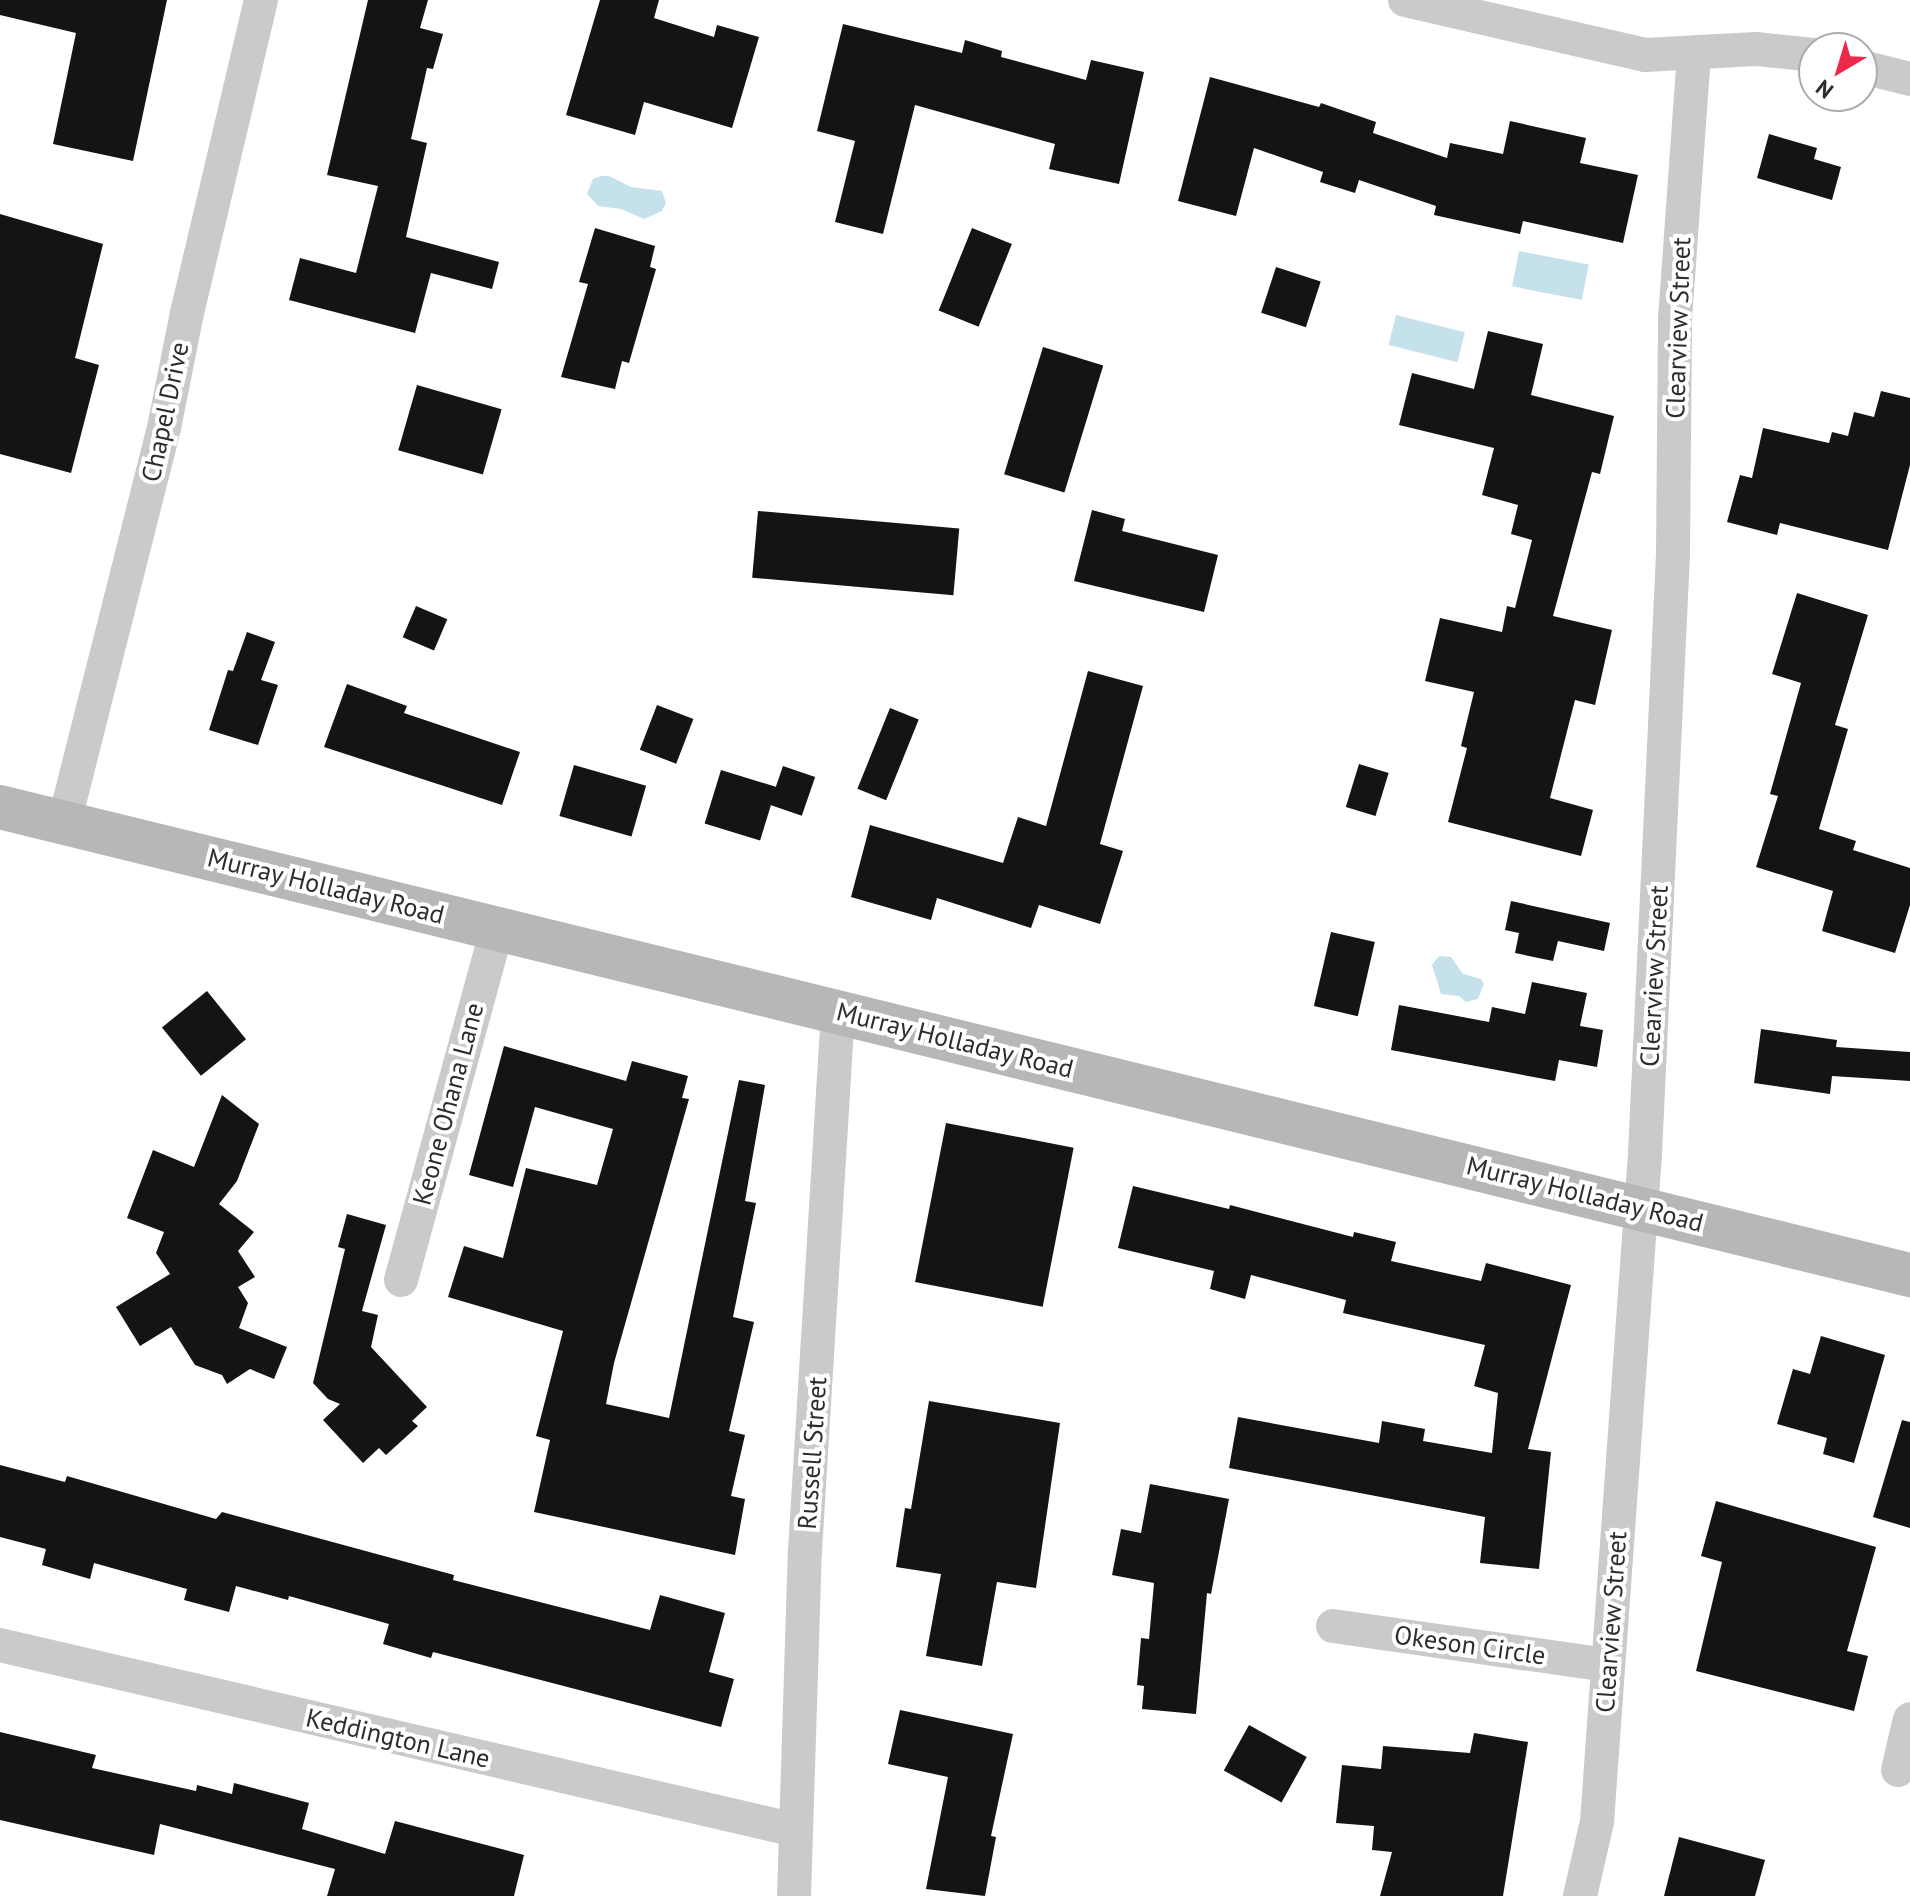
<!DOCTYPE html>
<style>
body{margin:0}
#map{position:relative;width:1910px;height:1896px;overflow:hidden;background:#fff;font-family:"PT Sans",sans-serif}
div>[style]{position:absolute}
.water>*{inset:0;background:#c5e2ec;transform-origin:0 0}
.building>*{inset:0;background:#141414;transform-origin:0 0}
.street>*{height:34px;margin:-17px;padding:0 17px;transform-origin:17px;border-radius:17px;background:#cacaca}
.secondary>*{height:44px;margin:-22px;padding:0 22px;transform-origin:22px;border-radius:22px;background:#b7b7b7}
span{translate:-50% -50%;white-space:nowrap;text-align:center;line-height:1.15;-webkit-text-stroke:8px #fff;paint-order:stroke}
.street-label{font-size:26px;color:#2d2d2d}
.north{position:absolute;left:1798px;top:32px;width:80px;height:80px;box-sizing:border-box;background:#fff;border:2px solid #ababab;border-radius:50%;rotate:218deg;font-size:22px;font-weight:700;line-height:32px;text-align:center;color:#2d2d2d}
.north::after{content:'';display:block;margin:auto;width:28px;height:36px;background:#ec284c;clip-path:polygon(50% 0,100% 100%,50% 72%,0 100%)}
</style>
<div id="map">
<div class="water">
<i style="clip-path:polygon(601px 176px,609px 176px,631px 187px,662px 191px,666px 203px,662px 211px,644px 219px,621px 209px,598px 206px,587px 194px,593px 179px)"></i>
<i style="left:1519px;top:251px;width:71px;height:36px;rotate:11deg"></i>
<i style="left:1396px;top:315px;width:71px;height:31px;rotate:14deg"></i>
<i style="clip-path:polygon(1439px 956px,1451px 957px,1463px 974px,1481px 979px,1484px 984px,1478px 999px,1466px 1002px,1459px 996px,1441px 994px,1432px 965px)"></i>
</div>
<div class="building">
<i style="clip-path:polygon(0 0,167px 0,133px 161px,53px 144px,76px 33px,0 15px)"></i>
<i style="clip-path:polygon(368px 0,428px 0,420px 28px,443px 34px,433px 69px,427px 68px,411px 139px,427px 143px,406px 237px,499px 262px,492px 289px,431px 273px,415px 333px,289px 300px,300px 258px,356px 273px,378px 186px,327px 175px)"></i>
<i style="clip-path:polygon(600px 0,659px 0,654px 18px,714px 37px,717px 25px,759px 37px,732px 128px,644px 102px,635px 135px,566px 115px)"></i>
<i style="clip-path:polygon(843px 24px,962px 53px,965px 40px,1002px 51px,1001px 57px,1086px 80px,1091px 60px,1144px 72px,1119px 184px,1049px 169px,1055px 144px,915px 105px,883px 234px,835px 222px,855px 141px,817px 131px)"></i>
<i style="clip-path:polygon(1210px 77px,1319px 107px,1321px 103px,1376px 122px,1373px 133px,1447px 158px,1450px 143px,1503px 154px,1510px 121px,1586px 138px,1580px 163px,1638px 175px,1623px 243px,1523px 221px,1520px 234px,1434px 215px,1436px 206px,1359px 180px,1355px 193px,1320px 182px,1323px 172px,1254px 148px,1236px 216px,1178px 201px)"></i>
<i style="clip-path:polygon(1769px 134px,1817px 148px,1814px 159px,1841px 167px,1832px 200px,1757px 178px)"></i>
<i style="clip-path:polygon(0 214px,103px 244px,75px 358px,99px 365px,71px 473px,0 454px)"></i>
<i style="clip-path:polygon(595px 228px,655px 246px,650px 267px,656px 269px,629px 363px,622px 361px,615px 389px,561px 377px,588px 284px,579px 282px)"></i>
<i style="left:972px;top:228px;width:43px;height:89px;rotate:22deg"></i>
<i style="left:1276px;top:267px;width:47px;height:48px;rotate:18deg"></i>
<i style="clip-path:polygon(1488px 331px,1543px 344px,1531px 395px,1614px 416px,1600px 474px,1592px 472px,1553px 616px,1612px 630px,1595px 705px,1575px 700px,1550px 798px,1593px 810px,1581px 856px,1448px 822px,1467px 748px,1461px 746px,1474px 692px,1425px 681px,1440px 618px,1502px 632px,1507px 606px,1515px 608px,1532px 540px,1511px 534px,1518px 505px,1482px 495px,1494px 448px,1399px 425px,1412px 373px,1474px 389px)"></i>
<i style="left:1043px;top:347px;width:63px;height:133px;rotate:17deg"></i>
<i style="left:417px;top:385px;width:88px;height:68px;rotate:16deg"></i>
<i style="clip-path:polygon(1881px 391px,1910px 398px,1910px 465px,1888px 550px,1780px 523px,1777px 535px,1727px 522px,1740px 475px,1752px 478px,1763px 428px,1829px 443px,1832px 432px,1848px 436px,1854px 412px,1874px 417px)"></i>
<i style="clip-path:polygon(1092px 510px,1125px 519px,1122px 531px,1218px 555px,1204px 612px,1074px 581px)"></i>
<i style="left:758px;top:511px;width:202px;height:67px;rotate:5deg"></i>
<i style="clip-path:polygon(1797px 593px,1868px 615px,1835px 725px,1848px 729px,1819px 829px,1856px 841px,1853px 850px,1910px 868px,1910px 905px,1895px 953px,1822px 931px,1833px 891px,1756px 867px,1778px 796px,1770px 794px,1801px 683px,1772px 674px)"></i>
<i style="left:416px;top:606px;width:34px;height:34px;rotate:23deg"></i>
<i style="clip-path:polygon(247px 632px,275px 642px,261px 680px,278px 685px,258px 745px,209px 730px,228px 670px,233px 671px)"></i>
<i style="clip-path:polygon(1088px 671px,1143px 686px,1100px 844px,1123px 851px,1100px 924px,1039px 905px,1031px 928px,937px 898px,931px 920px,851px 897px,870px 825px,1003px 863px,1018px 817px,1046px 826px)"></i>
<i style="clip-path:polygon(347px 684px,407px 706px,404px 713px,520px 752px,502px 805px,324px 747px)"></i>
<i style="left:657px;top:705px;width:39px;height:48px;rotate:21deg"></i>
<i style="left:890px;top:708px;width:31px;height:87px;rotate:22deg"></i>
<i style="left:1359px;top:764px;width:31px;height:45px;rotate:17deg"></i>
<i style="left:574px;top:765px;width:75px;height:53px;rotate:16deg"></i>
<i style="left:783px;top:766px;width:34px;height:41px;rotate:19deg"></i>
<i style="left:721px;top:770px;width:58px;height:56px;rotate:17deg"></i>
<i style="clip-path:polygon(1511px 901px,1610px 923px,1604px 951px,1558px 941px,1553px 961px,1515px 953px,1519px 933px,1505px 930px)"></i>
<i style="left:1331px;top:932px;width:45px;height:76px;rotate:13deg"></i>
<i style="clip-path:polygon(1532px 982px,1587px 993px,1580px 1026px,1603px 1030px,1597px 1067px,1559px 1060px,1555px 1081px,1391px 1050px,1399px 1005px,1489px 1022px,1492px 1007px,1525px 1014px)"></i>
<i style="left:207px;top:991px;width:62px;height:58px;rotate:51deg"></i>
<i style="clip-path:polygon(1761px 1029px,1837px 1040px,1836px 1047px,1910px 1052px,1910px 1081px,1832px 1076px,1830px 1094px,1754px 1083px)"></i>
<i style="clip-path:polygon(504px 1046px,626px 1081px,632px 1061px,688px 1076px,682px 1098px,689px 1099px,614px 1363px,606px 1404px,669px 1418px,739px 1080px,765px 1085px,745px 1201px,756px 1203px,733px 1317px,754px 1322px,729px 1431px,745px 1435px,731px 1496px,745px 1499px,735px 1555px,534px 1512px,550px 1440px,536px 1436px,563px 1331px,448px 1297px,464px 1246px,503px 1258px,526px 1168px,597px 1185px,613px 1129px,535px 1107px,513px 1187px,469px 1175px)"></i>
<i style="clip-path:polygon(222px 1095px,259px 1124px,237px 1181px,219px 1204px,254px 1232px,238px 1251px,255px 1277px,238px 1287px,248px 1303px,239px 1328px,287px 1347px,274px 1379px,250px 1369px,227px 1384px,222px 1375px,195px 1365px,171px 1327px,140px 1346px,116px 1307px,170px 1274px,156px 1253px,164px 1232px,127px 1218px,153px 1150px,194px 1167px)"></i>
<i style="left:946px;top:1123px;width:130px;height:162px;rotate:11deg"></i>
<i style="clip-path:polygon(1133px 1186px,1229px 1209px,1230px 1205px,1353px 1237px,1354px 1232px,1396px 1242px,1391px 1261px,1481px 1281px,1486px 1263px,1571px 1285px,1528px 1449px,1551px 1452px,1539px 1569px,1480px 1563px,1485px 1517px,1229px 1468px,1238px 1417px,1379px 1443px,1382px 1421px,1425px 1429px,1423px 1441px,1492px 1453px,1498px 1393px,1474px 1386px,1485px 1345px,1343px 1313px,1346px 1300px,1251px 1275px,1245px 1299px,1210px 1289px,1214px 1271px,1118px 1248px)"></i>
<i style="clip-path:polygon(347px 1214px,386px 1225px,362px 1311px,378px 1315px,371px 1347px,427px 1407px,412px 1421px,418px 1426px,386px 1455px,379px 1448px,363px 1463px,323px 1420px,340px 1404px,328px 1399px,313px 1383px,345px 1249px,338px 1247px)"></i>
<i style="clip-path:polygon(1821px 1336px,1885px 1355px,1854px 1463px,1823px 1454px,1827px 1438px,1777px 1424px,1793px 1369px,1810px 1374px)"></i>
<i style="clip-path:polygon(929px 1401px,1060px 1423px,1036px 1588px,997px 1582px,982px 1666px,926px 1656px,941px 1574px,896px 1567px,905px 1508px,911px 1509px)"></i>
<i style="clip-path:polygon(1902px 1420px,1910px 1422px,1910px 1528px,1873px 1517px)"></i>
<i style="clip-path:polygon(0 1465px,65px 1482px,67px 1476px,216px 1519px,222px 1512px,454px 1575px,453px 1580px,650px 1630px,660px 1595px,725px 1613px,709px 1672px,734px 1679px,721px 1727px,433px 1652px,431px 1658px,383px 1644px,389px 1624px,289px 1596px,288px 1600px,236px 1586px,229px 1612px,184px 1600px,187px 1589px,94px 1563px,90px 1579px,42px 1565px,46px 1549px,0 1537px)"></i>
<i style="clip-path:polygon(1150px 1484px,1229px 1499px,1211px 1594px,1207px 1593px,1196px 1714px,1142px 1709px,1144px 1686px,1137px 1685px,1141px 1638px,1149px 1639px,1154px 1583px,1112px 1575px,1121px 1529px,1141px 1533px)"></i>
<i style="clip-path:polygon(1716px 1501px,1876px 1547px,1847px 1651px,1868px 1656px,1854px 1711px,1696px 1671px,1722px 1562px,1701px 1556px)"></i>
<i style="clip-path:polygon(900px 1710px,1013px 1734px,991px 1836px,996px 1837px,985px 1896px,926px 1889px,948px 1777px,888px 1764px)"></i>
<i style="left:1249px;top:1725px;width:66px;height:52px;rotate:29deg"></i>
<i style="clip-path:polygon(0 1732px,96px 1755px,92px 1768px,196px 1791px,197px 1785px,232px 1794px,234px 1783px,309px 1803px,302px 1829px,385px 1854px,395px 1821px,524px 1855px,514px 1896px,327px 1896px,335px 1869px,160px 1824px,154px 1855px,0 1820px)"></i>
<i style="clip-path:polygon(1474px 1733px,1528px 1742px,1503px 1896px,1380px 1896px,1392px 1852px,1372px 1850px,1374px 1826px,1336px 1823px,1342px 1765px,1381px 1769px,1383px 1746px,1470px 1753px)"></i>
<i style="clip-path:polygon(1679px 1837px,1765px 1860px,1755px 1896px,1664px 1896px)"></i>
</div>
<div class="street">
<i style="left:1405px;top:0;width:246px;rotate:12.9deg"></i>
<i style="left:1645px;top:55px;width:111px;rotate:-3.1deg"></i>
<i style="left:1756px;top:49px;width:58px;rotate:5.9deg"></i>
<i style="left:1862px;top:67px;width:49px;rotate:14deg"></i>
<i style="left:64px;top:823px;width:407px;rotate:-75.8deg"></i>
<i style="left:164px;top:428px;width:117px;rotate:-78.7deg"></i>
<i style="left:187px;top:313px;width:322px;rotate:-76.7deg"></i>
<i style="left:401px;top:1280px;width:365px;rotate:-74.7deg"></i>
<i style="left:1333px;top:1626px;width:277px;rotate:8.1deg"></i>
<i style="left:0;top:1645px;width:816px;rotate:13.1deg"></i>
<i style="left:1898px;top:1770px;width:52px;rotate:-76.8deg"></i>
<i style="left:794px;top:1896px;width:345px;rotate:-88.2deg"></i>
<i style="left:805px;top:1551px;width:541px;rotate:-86.5deg"></i>
<i style="left:1580px;top:1896px;width:76px;rotate:-77.1deg"></i>
<i style="left:1597px;top:1822px;width:670px;rotate:-85.89deg"></i>
<i style="left:1645px;top:1154px;width:602px;rotate:-87.33deg"></i>
<i style="left:1673px;top:553px;width:234px;rotate:-89.5deg"></i>
<i style="left:1675px;top:319px;width:267px;rotate:-85.9deg"></i>
</div>
<div class="secondary">
<i style="left:0;top:807px;width:1967px;rotate:13.77deg"></i>
</div>
<div class="street-label">
<span style="left:1678px;top:328px;rotate:-88deg">Clearview Street</span>
<span style="left:165px;top:412px;rotate:-78deg">Chapel Drive</span>
<span style="left:326px;top:886px;rotate:14deg">Murray Holladay Road</span>
<span style="left:1654px;top:976px;rotate:-87deg">Clearview Street</span>
<span style="left:955px;top:1040px;rotate:14deg">Murray Holladay Road</span>
<span style="left:448px;top:1104px;rotate:-75deg">Keone Ohana Lane</span>
<span style="left:1585px;top:1194px;rotate:14deg">Murray Holladay Road</span>
<span style="left:812px;top:1453px;rotate:-86deg">Russell Street</span>
<span style="left:1611px;top:1622px;rotate:-86deg">Clearview Street</span>
<span style="left:1470px;top:1645px;rotate:8deg">Okeson Circle</span>
<span style="left:398px;top:1738px;rotate:13deg">Keddington Lane</span>
</div>
<div class="north">N</div>
</div>
